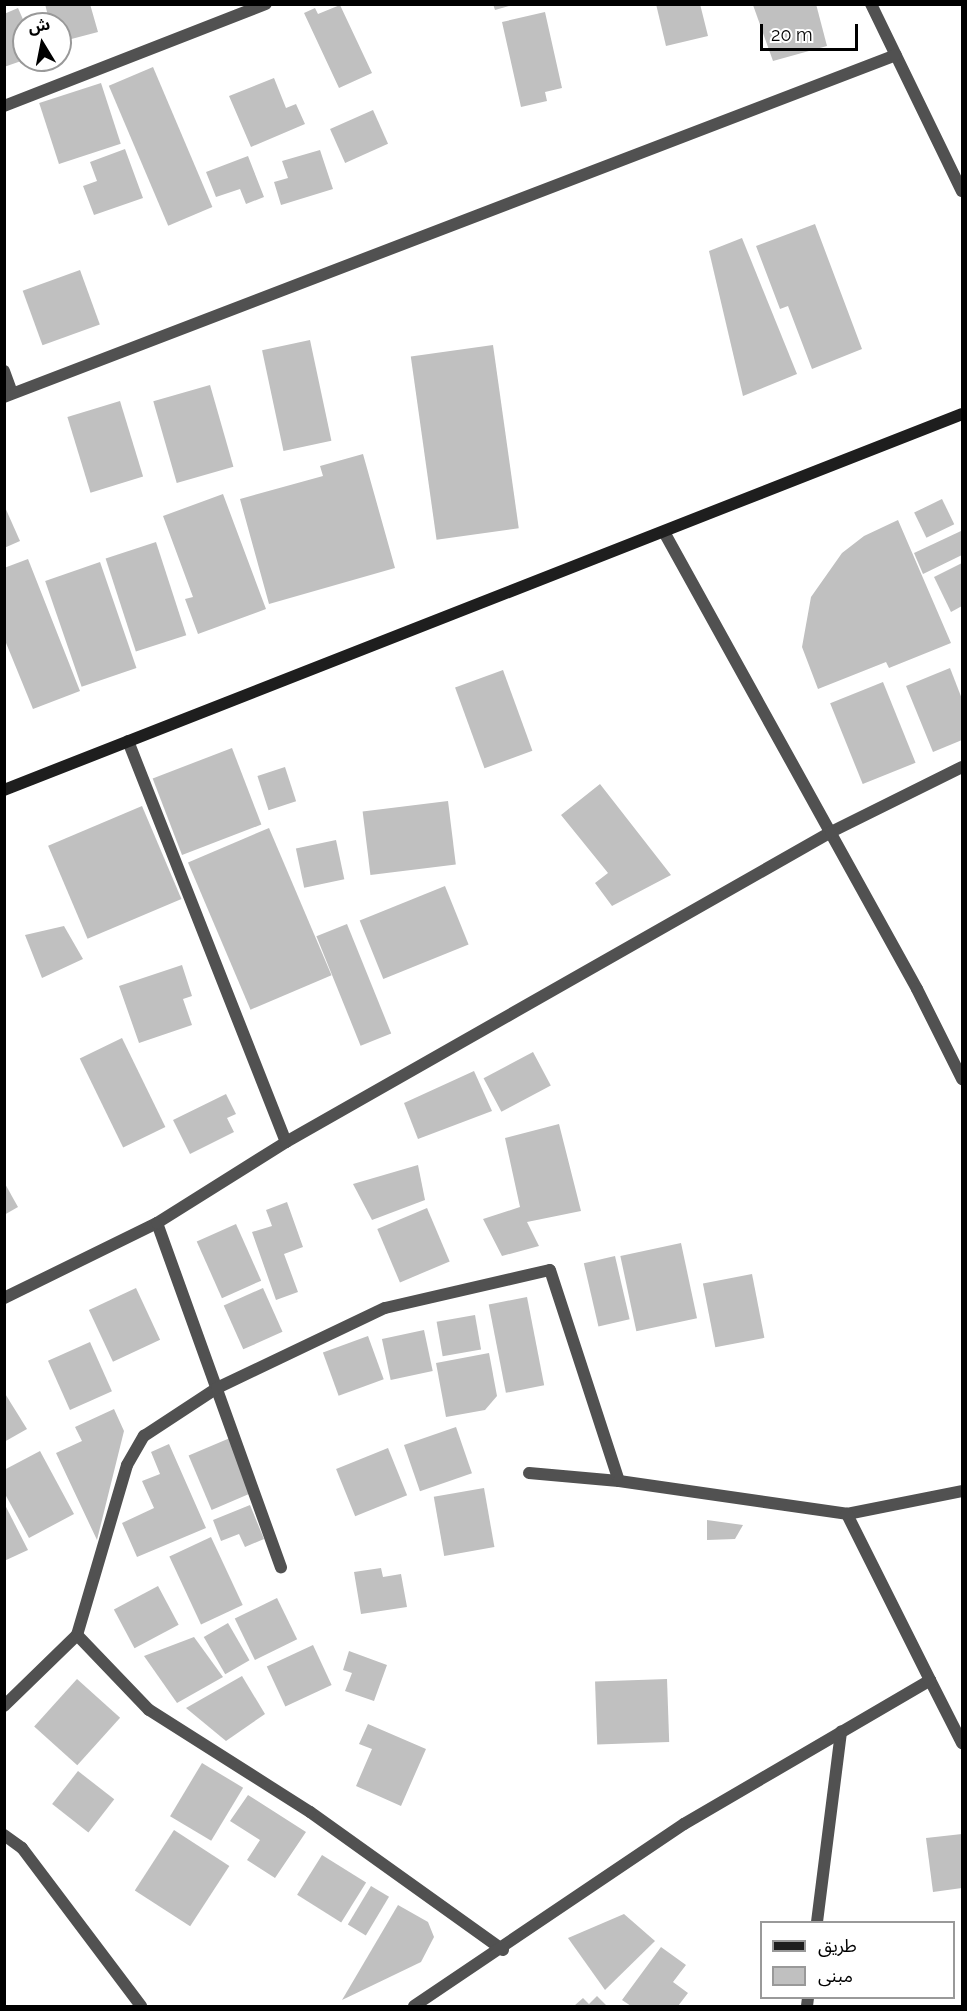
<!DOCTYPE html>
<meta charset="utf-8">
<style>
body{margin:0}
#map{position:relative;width:967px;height:2011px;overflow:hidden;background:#fff;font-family:Raleway,"Noto Sans Arabic",sans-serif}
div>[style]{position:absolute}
.building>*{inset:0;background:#c0c0c0;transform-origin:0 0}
.lane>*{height:12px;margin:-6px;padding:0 6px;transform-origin:6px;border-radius:6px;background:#515151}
.street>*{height:12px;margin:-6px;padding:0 6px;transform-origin:6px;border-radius:6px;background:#515151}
.secondary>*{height:12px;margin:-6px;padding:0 6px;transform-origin:6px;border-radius:6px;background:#1e1e1e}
span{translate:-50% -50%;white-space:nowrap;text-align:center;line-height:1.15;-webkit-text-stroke:4.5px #fff;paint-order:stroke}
.frame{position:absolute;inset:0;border:6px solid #000;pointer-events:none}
.legend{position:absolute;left:760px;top:1921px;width:195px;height:78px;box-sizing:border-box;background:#fff;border:2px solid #999;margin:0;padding:8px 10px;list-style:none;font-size:18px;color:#000}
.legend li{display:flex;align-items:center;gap:12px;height:30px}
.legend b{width:30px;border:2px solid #999}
.north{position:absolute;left:12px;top:12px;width:60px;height:60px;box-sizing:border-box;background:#fff;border:2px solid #999;border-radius:50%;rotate:350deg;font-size:16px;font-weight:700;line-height:24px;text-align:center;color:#000}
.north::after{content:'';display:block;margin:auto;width:21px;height:27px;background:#000;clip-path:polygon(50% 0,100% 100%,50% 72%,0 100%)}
.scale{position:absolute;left:760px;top:24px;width:98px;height:27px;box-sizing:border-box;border:3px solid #000;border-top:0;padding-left:8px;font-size:18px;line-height:21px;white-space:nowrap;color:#000;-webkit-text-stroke:4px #fff;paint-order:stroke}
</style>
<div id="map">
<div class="building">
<i style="clip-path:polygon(45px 4px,90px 4px,98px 32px,60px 42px,60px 24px,50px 24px)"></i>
<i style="clip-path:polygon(493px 4px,513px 4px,513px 5px,495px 10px)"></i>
<i style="clip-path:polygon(656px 4px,700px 4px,708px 36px,666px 46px)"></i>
<i style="clip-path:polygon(816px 4px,827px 46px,773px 61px,753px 5px)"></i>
<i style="clip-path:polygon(340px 5px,372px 73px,339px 88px,304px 13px,315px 8px,318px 14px)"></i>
<i style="clip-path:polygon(18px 8px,25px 24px,24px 60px,4px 67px,4px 14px)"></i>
<i style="clip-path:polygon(545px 12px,562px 88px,545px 92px,547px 101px,521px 107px,502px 22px)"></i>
<i style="left:153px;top:67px;width:152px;height:48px;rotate:67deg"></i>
<i style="clip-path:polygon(274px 78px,286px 108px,296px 104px,305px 124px,251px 147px,229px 96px)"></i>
<i style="left:101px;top:83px;width:64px;height:65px;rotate:72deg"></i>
<i style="left:373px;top:110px;width:37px;height:47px;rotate:66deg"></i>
<i style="clip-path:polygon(125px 149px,143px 198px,94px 215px,83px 186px,97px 181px,90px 162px)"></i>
<i style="clip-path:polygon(320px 150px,333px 189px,281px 205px,274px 182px,288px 178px,282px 161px)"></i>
<i style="clip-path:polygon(248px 156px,264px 197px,246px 204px,240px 189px,216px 197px,206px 172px)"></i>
<i style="clip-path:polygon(815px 224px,862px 349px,812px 369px,788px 306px,780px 309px,756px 246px)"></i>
<i style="clip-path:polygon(742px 238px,797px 374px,743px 396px,709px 251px)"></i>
<i style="left:80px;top:270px;width:58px;height:61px;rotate:70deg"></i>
<i style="left:310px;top:340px;width:103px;height:49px;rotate:78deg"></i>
<i style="left:493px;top:345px;width:185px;height:83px;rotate:82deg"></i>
<i style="left:210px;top:385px;width:85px;height:59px;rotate:74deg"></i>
<i style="left:120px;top:401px;width:79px;height:55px;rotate:73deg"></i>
<i style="clip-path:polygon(363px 454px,395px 568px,269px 604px,240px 499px,323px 476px,320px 466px)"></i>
<i style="clip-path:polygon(223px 494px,266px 609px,198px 634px,185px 599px,193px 597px,163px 516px)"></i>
<i style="left:942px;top:499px;width:28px;height:31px;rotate:64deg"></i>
<i style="clip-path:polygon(4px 505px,20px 541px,4px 548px)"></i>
<i style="clip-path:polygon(898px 520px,951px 643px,889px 668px,886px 662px,818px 689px,802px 647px,811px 597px,842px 553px,864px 536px)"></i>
<i style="clip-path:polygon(961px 531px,962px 555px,923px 574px,914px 553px)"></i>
<i style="left:156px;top:542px;width:98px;height:53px;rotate:72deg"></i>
<i style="clip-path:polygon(28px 559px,80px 691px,33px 709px,4px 638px,4px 568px)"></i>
<i style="left:100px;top:562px;width:112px;height:58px;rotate:71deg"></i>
<i style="clip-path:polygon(962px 563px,962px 606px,951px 612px,934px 577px)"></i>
<i style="clip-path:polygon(950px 668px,962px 699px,962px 740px,933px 752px,906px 686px)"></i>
<i style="left:503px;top:670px;width:86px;height:51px;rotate:70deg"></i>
<i style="left:883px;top:682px;width:87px;height:57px;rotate:68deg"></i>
<i style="left:232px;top:748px;width:82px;height:85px;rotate:69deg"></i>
<i style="left:285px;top:767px;width:36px;height:29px;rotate:72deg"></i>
<i style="clip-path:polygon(600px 784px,671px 875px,612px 906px,595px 883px,608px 873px,561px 815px)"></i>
<i style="left:448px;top:801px;width:64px;height:86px;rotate:83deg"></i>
<i style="left:142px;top:806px;width:101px;height:102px;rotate:67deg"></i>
<i style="left:269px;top:828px;width:160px;height:88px;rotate:67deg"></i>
<i style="left:336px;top:840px;width:40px;height:41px;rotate:78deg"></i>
<i style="left:445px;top:886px;width:63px;height:92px;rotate:68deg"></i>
<i style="left:347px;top:924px;width:118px;height:33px;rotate:68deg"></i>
<i style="clip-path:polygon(64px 926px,83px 959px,42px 978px,25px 935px)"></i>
<i style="clip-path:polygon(182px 965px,192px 996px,183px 999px,192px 1025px,139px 1043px,119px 986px)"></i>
<i style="left:122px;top:1038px;width:99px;height:47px;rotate:64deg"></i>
<i style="left:533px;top:1052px;width:38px;height:56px;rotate:62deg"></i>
<i style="clip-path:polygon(474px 1071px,492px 1111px,418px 1139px,404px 1103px)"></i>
<i style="clip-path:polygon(226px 1094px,236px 1114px,227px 1118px,234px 1132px,190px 1154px,173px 1120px)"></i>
<i style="clip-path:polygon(559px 1124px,581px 1211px,527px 1222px,539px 1246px,502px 1256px,483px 1219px,520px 1207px,505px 1138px)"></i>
<i style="clip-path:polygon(418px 1165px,425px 1200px,372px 1220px,353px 1184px)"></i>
<i style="clip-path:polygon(4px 1182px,18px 1207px,4px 1215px)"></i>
<i style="clip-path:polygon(287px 1202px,303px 1247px,284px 1254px,298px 1292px,276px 1300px,252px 1232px,272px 1226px,266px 1210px)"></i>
<i style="left:427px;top:1208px;width:58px;height:54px;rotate:67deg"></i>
<i style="left:236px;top:1224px;width:62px;height:43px;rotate:66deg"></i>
<i style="left:681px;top:1243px;width:77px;height:62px;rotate:78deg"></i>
<i style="left:615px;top:1256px;width:65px;height:32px;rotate:77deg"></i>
<i style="left:752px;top:1274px;width:65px;height:50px;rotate:79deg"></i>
<i style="left:136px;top:1288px;width:57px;height:52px;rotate:65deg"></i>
<i style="left:263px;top:1288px;width:48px;height:43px;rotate:66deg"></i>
<i style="left:527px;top:1297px;width:90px;height:39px;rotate:79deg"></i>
<i style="left:475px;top:1315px;width:35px;height:39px;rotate:80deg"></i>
<i style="left:424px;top:1330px;width:42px;height:43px;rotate:78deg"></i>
<i style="left:368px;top:1336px;width:46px;height:48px;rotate:70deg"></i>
<i style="left:90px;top:1342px;width:54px;height:46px;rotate:66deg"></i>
<i style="clip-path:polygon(489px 1353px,497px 1396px,485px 1410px,446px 1417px,436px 1363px)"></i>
<i style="clip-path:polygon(4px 1392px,27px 1429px,4px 1442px)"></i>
<i style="clip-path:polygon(114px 1409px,124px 1431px,97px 1540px,56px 1453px,82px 1441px,75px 1427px)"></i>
<i style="left:456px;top:1427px;width:49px;height:55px;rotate:71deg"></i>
<i style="left:230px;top:1438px;width:59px;height:45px;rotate:67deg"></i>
<i style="clip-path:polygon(169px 1444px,206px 1528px,137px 1557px,122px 1523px,154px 1508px,142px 1481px,160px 1474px,151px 1452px)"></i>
<i style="left:388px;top:1448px;width:51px;height:56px;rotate:68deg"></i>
<i style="clip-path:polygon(40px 1451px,74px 1514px,29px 1538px,5px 1494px,4px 1470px)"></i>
<i style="left:484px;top:1488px;width:60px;height:51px;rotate:80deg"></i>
<i style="clip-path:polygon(4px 1503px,28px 1550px,4px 1561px)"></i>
<i style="clip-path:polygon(250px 1505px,264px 1539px,245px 1547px,239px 1534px,221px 1541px,213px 1520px)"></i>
<i style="clip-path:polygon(707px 1520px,743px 1525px,735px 1539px,707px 1540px)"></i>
<i style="left:211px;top:1537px;width:75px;height:46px;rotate:65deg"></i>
<i style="clip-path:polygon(381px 1568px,383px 1577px,401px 1574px,407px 1607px,361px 1614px,354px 1572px)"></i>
<i style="left:158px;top:1586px;width:44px;height:50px;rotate:62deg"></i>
<i style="left:277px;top:1598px;width:46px;height:47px;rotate:64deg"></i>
<i style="left:228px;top:1623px;width:43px;height:28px;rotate:60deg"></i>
<i style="clip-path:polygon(194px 1637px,223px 1677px,177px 1703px,144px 1656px)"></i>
<i style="left:313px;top:1645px;width:44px;height:51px;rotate:65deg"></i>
<i style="clip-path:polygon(349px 1651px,387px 1665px,374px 1701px,345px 1691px,352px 1673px,343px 1670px)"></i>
<i style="clip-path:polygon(242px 1676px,265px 1714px,226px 1741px,186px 1708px)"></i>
<i style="left:77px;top:1679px;width:58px;height:64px;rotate:42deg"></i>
<i style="left:667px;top:1679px;width:63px;height:72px;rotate:88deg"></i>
<i style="clip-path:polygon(368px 1724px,426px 1749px,401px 1806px,356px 1786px,372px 1749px,359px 1744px)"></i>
<i style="left:202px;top:1763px;width:48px;height:62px;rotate:31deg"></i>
<i style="left:78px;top:1771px;width:46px;height:42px;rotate:38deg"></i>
<i style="clip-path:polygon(248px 1795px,306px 1832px,275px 1878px,247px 1860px,260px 1840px,230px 1821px)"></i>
<i style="left:174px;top:1830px;width:66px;height:72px;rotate:33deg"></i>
<i style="clip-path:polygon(962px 1834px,962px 1888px,933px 1892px,926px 1838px)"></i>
<i style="left:322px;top:1855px;width:52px;height:47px;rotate:32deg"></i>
<i style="left:371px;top:1886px;width:21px;height:45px;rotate:31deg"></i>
<i style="clip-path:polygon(398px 1905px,428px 1922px,434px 1937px,421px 1962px,342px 2000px)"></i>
<i style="clip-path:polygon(624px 1914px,655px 1941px,605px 1990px,568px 1938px)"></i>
<i style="clip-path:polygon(661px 1947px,686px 1965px,673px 1982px,688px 1993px,678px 2006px,631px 2006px,622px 2000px)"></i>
<i style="clip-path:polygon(597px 1996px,607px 2006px,574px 2006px,583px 1998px,589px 2004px)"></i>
</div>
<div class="lane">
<i style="left:128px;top:741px;width:431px;rotate:68.5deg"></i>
</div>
<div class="street">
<i style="left:871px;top:4px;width:208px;rotate:64.1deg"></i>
<i style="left:4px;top:106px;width:281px;rotate:-21.3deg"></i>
<i style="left:4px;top:371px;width:23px;rotate:70deg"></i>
<i style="left:4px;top:397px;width:955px;rotate:-20.98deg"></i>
<i style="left:664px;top:532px;width:522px;rotate:61.03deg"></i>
<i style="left:917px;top:989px;width:101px;rotate:63.4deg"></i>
<i style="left:157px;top:1223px;width:366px;rotate:70.2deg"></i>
<i style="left:4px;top:1298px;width:170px;rotate:-26.1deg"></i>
<i style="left:157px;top:1223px;width:152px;rotate:-32.1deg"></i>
<i style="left:286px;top:1142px;width:627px;rotate:-29.63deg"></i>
<i style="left:831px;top:832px;width:146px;rotate:-26.4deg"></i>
<i style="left:529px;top:1473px;width:90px;rotate:5.1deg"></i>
<i style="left:930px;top:1680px;width:71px;rotate:63.1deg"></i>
<i style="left:4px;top:1706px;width:102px;rotate:-44.2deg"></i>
<i style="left:4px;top:1835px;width:22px;rotate:36deg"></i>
<i style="left:22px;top:1848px;width:198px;rotate:53deg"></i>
<i style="left:817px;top:1922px;width:192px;rotate:-82.8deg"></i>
<i style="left:503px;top:1950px;width:237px;rotate:-144.4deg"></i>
<i style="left:310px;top:1812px;width:191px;rotate:-147.6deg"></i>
<i style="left:149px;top:1710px;width:104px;rotate:-133.8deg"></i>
<i style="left:77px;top:1635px;width:177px;rotate:-73.6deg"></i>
<i style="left:127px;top:1465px;width:34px;rotate:-60deg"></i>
<i style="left:144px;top:1436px;width:87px;rotate:-33.3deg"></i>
<i style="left:217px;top:1388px;width:186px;rotate:-25.5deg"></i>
<i style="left:385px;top:1308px;width:169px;rotate:-13deg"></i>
<i style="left:550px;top:1270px;width:222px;rotate:71.9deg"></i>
<i style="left:619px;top:1481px;width:230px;rotate:8.2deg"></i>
<i style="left:847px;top:1514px;width:117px;rotate:-11.3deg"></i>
<i style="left:414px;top:2006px;width:326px;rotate:-34deg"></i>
<i style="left:684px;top:1824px;width:285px;rotate:-30.3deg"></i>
<i style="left:930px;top:1680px;width:186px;rotate:-116.6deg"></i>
<i style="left:807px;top:2006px;width:8px;rotate:-83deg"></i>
</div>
<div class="secondary">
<i style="left:4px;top:790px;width:1029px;rotate:-21.43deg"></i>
</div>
<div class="frame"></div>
<ul class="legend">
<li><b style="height:8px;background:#1e1e1e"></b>طريق</li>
<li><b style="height:16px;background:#c0c0c0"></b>مبنى</li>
</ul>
<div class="north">ش</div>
<div class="scale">20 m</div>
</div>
